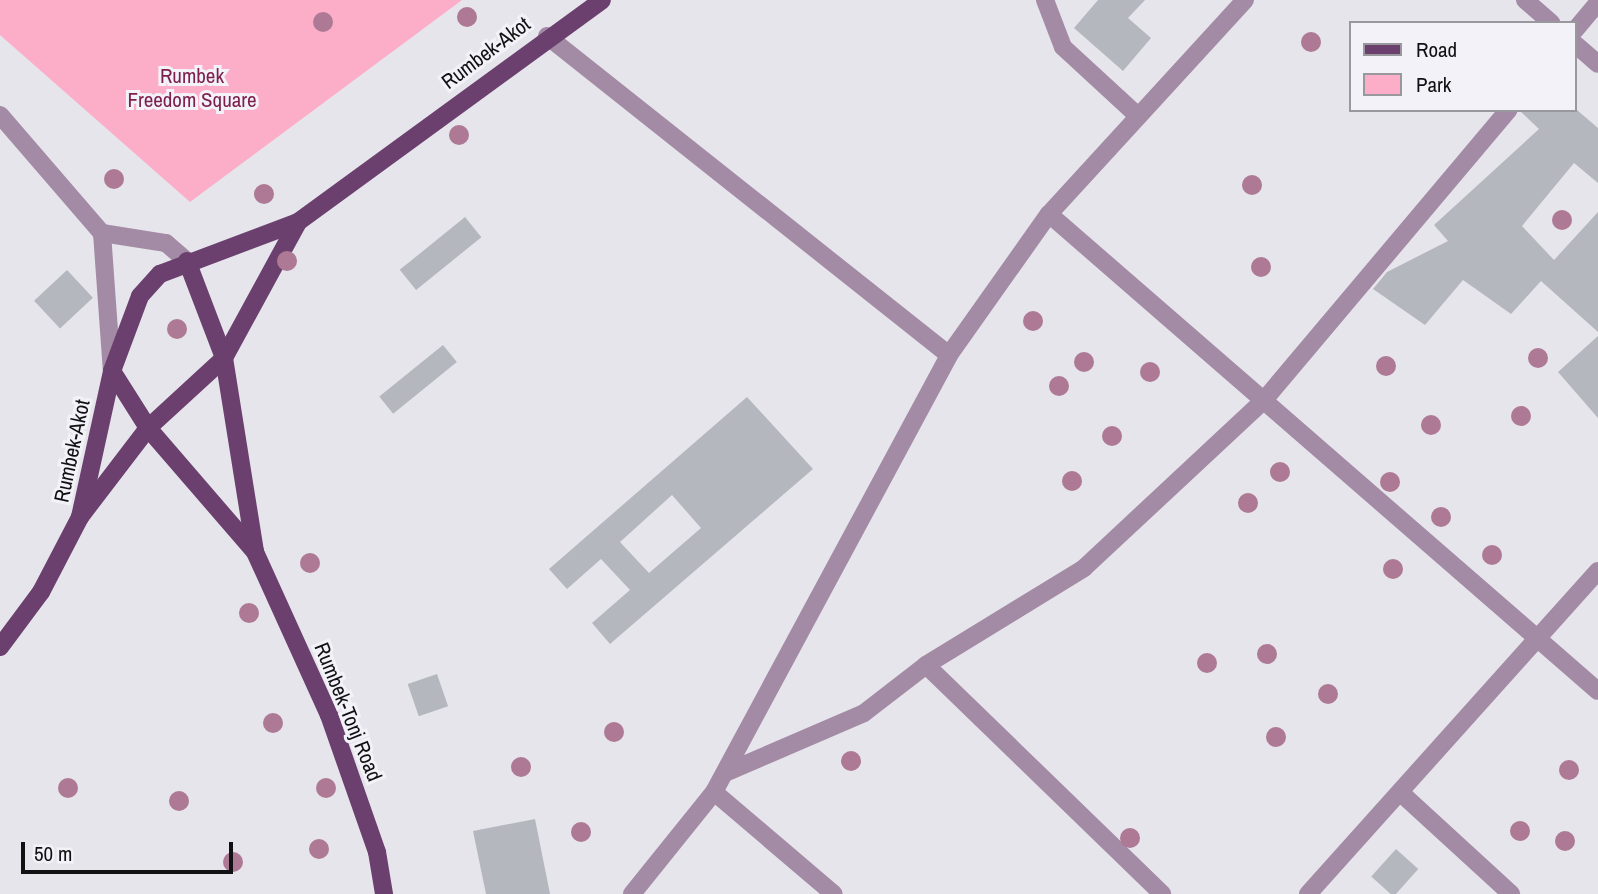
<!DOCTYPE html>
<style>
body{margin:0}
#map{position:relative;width:1598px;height:894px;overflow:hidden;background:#e6e5ec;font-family:"Archivo Narrow",sans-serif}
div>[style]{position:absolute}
.green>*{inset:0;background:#fcaec9}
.building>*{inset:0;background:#b4b8be;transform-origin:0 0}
.minor>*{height:18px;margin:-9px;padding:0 9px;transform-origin:9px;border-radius:9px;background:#a48ba5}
.major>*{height:18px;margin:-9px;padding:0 9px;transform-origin:9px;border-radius:9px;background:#6b406e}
.trees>*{width:20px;height:20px;margin:-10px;border-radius:50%;background:#ad7994}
span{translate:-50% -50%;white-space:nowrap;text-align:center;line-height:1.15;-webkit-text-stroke:6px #f3f2f9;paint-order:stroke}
.street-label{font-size:21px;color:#111113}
.park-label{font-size:21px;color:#7e204c}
.legend{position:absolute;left:1349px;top:21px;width:228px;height:91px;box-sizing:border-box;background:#f3f2f9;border:2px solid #99989d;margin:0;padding:9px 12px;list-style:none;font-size:21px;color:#111113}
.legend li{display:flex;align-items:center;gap:14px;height:35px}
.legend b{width:35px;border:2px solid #99989d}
.scale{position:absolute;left:21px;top:842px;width:212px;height:32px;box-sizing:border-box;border:4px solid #111113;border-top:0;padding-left:9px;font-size:21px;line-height:24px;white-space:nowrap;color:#111113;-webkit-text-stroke:5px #f3f2f9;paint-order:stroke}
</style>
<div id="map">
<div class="green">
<i style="clip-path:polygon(0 0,462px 0,190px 202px,0 35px)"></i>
</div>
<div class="building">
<i style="clip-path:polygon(1098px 0,1145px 0,1128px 18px,1151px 38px,1123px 71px,1074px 28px)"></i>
<i style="clip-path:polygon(1519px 110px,1577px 110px,1598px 128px,1598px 183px,1574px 163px,1522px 226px,1554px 260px,1598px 212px,1598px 332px,1541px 281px,1511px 314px,1463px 280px,1425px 325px,1373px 289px,1387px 272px,1448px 241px,1434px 225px,1539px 129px)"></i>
<i style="left:465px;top:217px;width:26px;height:84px;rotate:51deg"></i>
<i style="left:67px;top:270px;width:38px;height:45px;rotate:47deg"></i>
<i style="clip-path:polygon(1598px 336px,1598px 418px,1558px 372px)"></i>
<i style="left:443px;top:345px;width:22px;height:82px;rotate:51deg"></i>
<i style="clip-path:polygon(evenodd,747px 397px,813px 469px,610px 644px,592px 623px,630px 590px,601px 559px,567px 589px,549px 569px,747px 397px,672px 495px,701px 528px,649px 573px,620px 542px,672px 495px)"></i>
<i style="left:437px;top:674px;width:34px;height:31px;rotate:71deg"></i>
<i style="clip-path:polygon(535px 819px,550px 894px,486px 894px,473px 831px)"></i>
<i style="left:1396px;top:849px;width:30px;height:37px;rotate:42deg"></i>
</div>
<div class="minor">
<i style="left:1045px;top:0;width:50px;rotate:69deg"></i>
<i style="left:1063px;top:47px;width:102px;rotate:42.6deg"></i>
<i style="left:1525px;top:0;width:35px;rotate:41deg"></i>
<i style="left:1575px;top:30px;width:35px;rotate:-50deg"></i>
<i style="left:547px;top:36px;width:513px;rotate:38.43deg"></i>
<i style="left:1575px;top:44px;width:30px;rotate:41deg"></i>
<i style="left:0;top:115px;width:156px;rotate:49.2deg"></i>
<i style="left:102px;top:233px;width:138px;rotate:85.9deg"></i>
<i style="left:1049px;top:214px;width:727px;rotate:40.99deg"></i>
<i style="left:102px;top:233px;width:65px;rotate:8.9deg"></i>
<i style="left:166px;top:243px;width:28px;rotate:41deg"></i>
<i style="left:926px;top:665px;width:329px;rotate:44.1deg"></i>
<i style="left:725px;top:773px;width:151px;rotate:-23.3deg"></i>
<i style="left:864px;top:713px;width:78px;rotate:-37.7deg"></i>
<i style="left:926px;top:665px;width:185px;rotate:-31.5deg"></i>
<i style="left:1084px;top:568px;width:248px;rotate:-43deg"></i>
<i style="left:1265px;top:399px;width:378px;rotate:-49.9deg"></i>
<i style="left:714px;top:792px;width:157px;rotate:40.4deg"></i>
<i style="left:1402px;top:794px;width:148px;rotate:42.5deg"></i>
<i style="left:632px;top:894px;width:131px;rotate:-51.2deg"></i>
<i style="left:714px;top:792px;width:496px;rotate:-61.7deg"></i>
<i style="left:949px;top:355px;width:173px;rotate:-54.7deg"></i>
<i style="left:1049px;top:214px;width:290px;rotate:-47.5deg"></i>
<i style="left:1308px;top:894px;width:434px;rotate:-48.1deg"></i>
</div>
<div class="major">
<i style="left:187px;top:261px;width:104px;rotate:69.1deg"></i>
<i style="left:224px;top:358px;width:196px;rotate:80.9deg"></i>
<i style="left:255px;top:552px;width:179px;rotate:65.6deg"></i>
<i style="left:329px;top:715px;width:145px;rotate:70.7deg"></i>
<i style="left:377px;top:852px;width:43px;rotate:80.5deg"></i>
<i style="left:112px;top:371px;width:67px;rotate:57.7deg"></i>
<i style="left:148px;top:428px;width:164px;rotate:49.2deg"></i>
<i style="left:80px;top:517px;width:149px;rotate:-77.6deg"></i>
<i style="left:112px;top:371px;width:80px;rotate:-69.5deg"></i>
<i style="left:140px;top:296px;width:30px;rotate:-48deg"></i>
<i style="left:160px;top:274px;width:147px;rotate:-20.6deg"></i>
<i style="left:298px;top:222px;width:376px;rotate:-36.1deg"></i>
<i style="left:0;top:647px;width:69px;rotate:-53.3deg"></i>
<i style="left:41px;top:592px;width:85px;rotate:-62.5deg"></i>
<i style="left:80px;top:517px;width:112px;rotate:-52.6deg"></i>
<i style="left:148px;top:428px;width:103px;rotate:-42.6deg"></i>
<i style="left:224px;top:358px;width:155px;rotate:-61.4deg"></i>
</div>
<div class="trees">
<i style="left:467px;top:17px"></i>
<i style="left:323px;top:22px"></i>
<i style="left:1311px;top:42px"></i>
<i style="left:459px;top:135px"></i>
<i style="left:114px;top:179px"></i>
<i style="left:1252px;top:185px"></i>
<i style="left:264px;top:194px"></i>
<i style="left:1562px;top:220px"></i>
<i style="left:287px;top:261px"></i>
<i style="left:1261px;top:267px"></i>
<i style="left:1033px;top:321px"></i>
<i style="left:177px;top:329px"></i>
<i style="left:1538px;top:358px"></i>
<i style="left:1084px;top:362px"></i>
<i style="left:1386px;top:366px"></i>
<i style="left:1150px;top:372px"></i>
<i style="left:1059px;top:386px"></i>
<i style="left:1521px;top:416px"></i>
<i style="left:1431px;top:425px"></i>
<i style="left:1112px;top:436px"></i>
<i style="left:1280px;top:472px"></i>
<i style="left:1072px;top:481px"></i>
<i style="left:1390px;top:482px"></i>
<i style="left:1248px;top:503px"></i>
<i style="left:1441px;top:517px"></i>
<i style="left:1492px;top:555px"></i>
<i style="left:310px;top:563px"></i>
<i style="left:1393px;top:569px"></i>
<i style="left:249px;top:613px"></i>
<i style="left:1267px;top:654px"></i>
<i style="left:1207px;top:663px"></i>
<i style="left:1328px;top:694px"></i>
<i style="left:273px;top:723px"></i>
<i style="left:614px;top:732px"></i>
<i style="left:1276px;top:737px"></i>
<i style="left:851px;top:761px"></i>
<i style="left:521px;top:767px"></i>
<i style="left:1569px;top:770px"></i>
<i style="left:68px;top:788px"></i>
<i style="left:326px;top:788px"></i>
<i style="left:179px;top:801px"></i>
<i style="left:1520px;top:831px"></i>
<i style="left:581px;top:832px"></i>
<i style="left:1130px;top:838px"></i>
<i style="left:1565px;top:841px"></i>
<i style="left:319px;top:849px"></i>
<i style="left:233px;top:862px"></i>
</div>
<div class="street-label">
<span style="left:486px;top:53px;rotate:-37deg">Rumbek-Akot</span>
<span style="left:72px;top:451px;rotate:-78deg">Rumbek-Akot</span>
<span style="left:348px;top:712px;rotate:68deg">Rumbek-Tonj Road</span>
</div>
<div class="park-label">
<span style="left:192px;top:88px">Rumbek<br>Freedom Square</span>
</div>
<ul class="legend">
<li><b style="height:9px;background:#6b406e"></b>Road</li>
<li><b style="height:19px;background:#fcaec9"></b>Park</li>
</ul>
<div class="scale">50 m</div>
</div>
